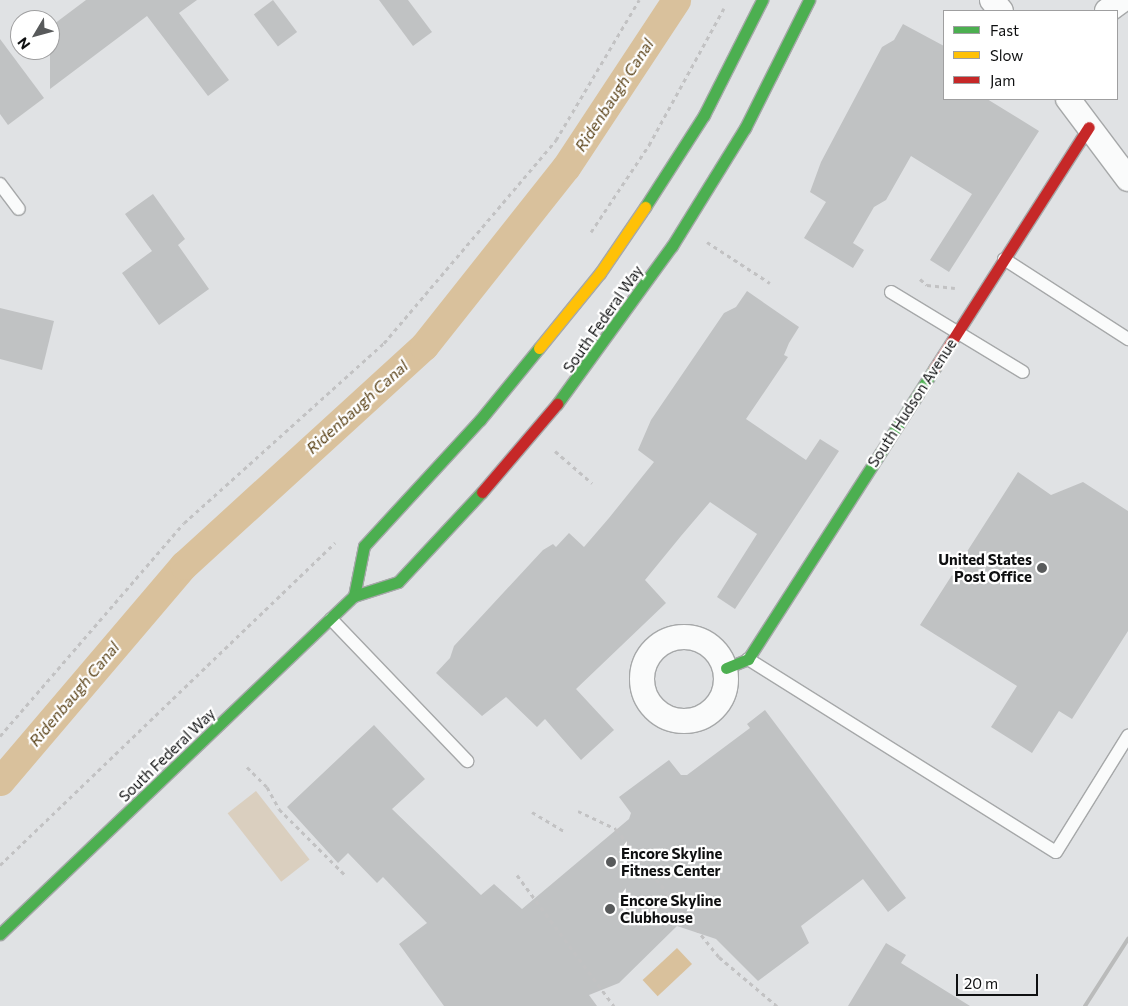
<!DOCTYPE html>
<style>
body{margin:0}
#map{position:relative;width:1128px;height:1006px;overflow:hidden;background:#e0e2e4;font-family:Commissioner,sans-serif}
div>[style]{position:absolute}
.green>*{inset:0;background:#dacfbf;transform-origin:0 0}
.water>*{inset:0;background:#d9c19c;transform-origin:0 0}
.canal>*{height:29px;margin:-14.5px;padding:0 14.5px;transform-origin:14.5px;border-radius:14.5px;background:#d9c19c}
.building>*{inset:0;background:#c0c2c3;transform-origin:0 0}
.path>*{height:3px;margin-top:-1.5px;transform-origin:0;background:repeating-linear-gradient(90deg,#c2c2c3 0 4px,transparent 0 8px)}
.roads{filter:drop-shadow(1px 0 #a6a8a9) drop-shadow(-1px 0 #a6a8a9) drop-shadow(0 1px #a6a8a9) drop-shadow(0 -1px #a6a8a9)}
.lane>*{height:12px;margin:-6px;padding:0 6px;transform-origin:6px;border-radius:6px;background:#fafbfb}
.street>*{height:24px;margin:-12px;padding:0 12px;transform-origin:12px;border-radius:12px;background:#fafbfb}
.street>.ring{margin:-12px;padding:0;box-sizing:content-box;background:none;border:24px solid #fafbfb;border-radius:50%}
.fast>*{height:11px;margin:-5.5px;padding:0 5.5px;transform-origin:5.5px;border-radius:5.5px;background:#4caf50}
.slow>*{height:11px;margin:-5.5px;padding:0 5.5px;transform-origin:5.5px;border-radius:5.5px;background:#ffc107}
.jam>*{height:11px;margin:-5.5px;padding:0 5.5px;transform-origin:5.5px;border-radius:5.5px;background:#c62828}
.rail>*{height:4px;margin:-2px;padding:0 2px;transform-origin:2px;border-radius:2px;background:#babbbb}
.dots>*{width:14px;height:14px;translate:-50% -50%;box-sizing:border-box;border:2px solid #fff;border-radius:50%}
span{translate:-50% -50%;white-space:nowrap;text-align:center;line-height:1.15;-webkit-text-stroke:4.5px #fff;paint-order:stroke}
.street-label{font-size:15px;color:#0f1011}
.poi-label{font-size:15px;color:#0f1011;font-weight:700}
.right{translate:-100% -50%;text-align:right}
.left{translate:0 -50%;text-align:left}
.water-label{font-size:16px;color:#5d451b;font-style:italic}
.legend{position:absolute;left:943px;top:10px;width:175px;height:90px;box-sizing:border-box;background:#fff;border:1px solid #9f9fa0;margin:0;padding:6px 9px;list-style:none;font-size:15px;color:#0f1011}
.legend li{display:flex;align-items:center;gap:10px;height:25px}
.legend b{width:25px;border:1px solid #9f9fa0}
.north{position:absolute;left:10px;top:10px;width:50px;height:50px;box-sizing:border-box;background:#fff;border:1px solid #9f9fa0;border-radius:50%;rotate:233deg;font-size:14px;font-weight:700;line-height:20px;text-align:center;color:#0f1011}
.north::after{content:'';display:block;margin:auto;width:18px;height:22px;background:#585a5b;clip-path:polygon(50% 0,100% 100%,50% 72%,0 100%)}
.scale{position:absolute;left:956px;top:974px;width:82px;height:22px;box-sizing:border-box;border:2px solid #0f1011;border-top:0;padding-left:6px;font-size:15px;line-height:18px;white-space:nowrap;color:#0f1011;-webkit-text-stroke:4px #fff;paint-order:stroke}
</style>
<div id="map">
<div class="green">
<i style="left:256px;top:791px;width:87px;height:36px;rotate:52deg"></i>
</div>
<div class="water">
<i style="left:677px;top:948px;width:22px;height:47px;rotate:47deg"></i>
</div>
<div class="canal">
<i style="left:0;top:781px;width:284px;rotate:-49.6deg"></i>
<i style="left:184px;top:565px;width:325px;rotate:-42.4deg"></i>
<i style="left:424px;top:346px;width:228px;rotate:-51.6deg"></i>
<i style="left:566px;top:167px;width:200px;rotate:-56.6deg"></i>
</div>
<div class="building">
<i style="clip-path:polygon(86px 0,197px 0,179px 13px,229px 80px,208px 96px,147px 16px,50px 89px,50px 27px)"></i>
<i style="left:273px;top:0;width:40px;height:24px;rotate:53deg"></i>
<i style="clip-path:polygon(379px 0,408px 0,432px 32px,413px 46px)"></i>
<i style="clip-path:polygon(903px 24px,944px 46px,944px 99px,987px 99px,1039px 131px,949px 272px,930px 260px,972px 194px,911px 156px,886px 200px,874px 207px,853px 243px,864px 250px,853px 268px,804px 238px,826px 202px,810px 192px,821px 162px,882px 47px,894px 40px)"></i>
<i style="clip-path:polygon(0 39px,44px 98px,8px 125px,0 114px)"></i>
<i style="clip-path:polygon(153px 194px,185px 239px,178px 245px,209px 289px,159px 325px,122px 273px,152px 251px,125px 214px)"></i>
<i style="clip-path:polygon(747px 291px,799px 327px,789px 343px,784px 355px,788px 357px,746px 419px,806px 460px,820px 439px,839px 451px,735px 609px,717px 597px,757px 534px,710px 502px,681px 536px,645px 580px,666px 603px,576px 689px,614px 730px,581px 760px,545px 719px,537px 727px,506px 697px,482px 716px,436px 673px,450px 658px,454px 646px,543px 550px,553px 544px,556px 547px,569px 533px,584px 547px,609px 518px,654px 462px,638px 450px,651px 420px,724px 313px,736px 307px)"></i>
<i style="clip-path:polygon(0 308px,54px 321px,42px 370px,0 359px)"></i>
<i style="clip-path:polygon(1018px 472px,1051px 495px,1083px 482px,1128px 511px,1128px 631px,1072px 719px,1059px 711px,1032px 753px,991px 727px,1017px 686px,920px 625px)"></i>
<i style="clip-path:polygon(765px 710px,906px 898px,888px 912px,863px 879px,801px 926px,809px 943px,758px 981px,716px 939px,677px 926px,619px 983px,589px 995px,597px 1006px,444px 1006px,399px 944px,427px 923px,383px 877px,377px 883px,348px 853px,338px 863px,287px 807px,374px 725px,425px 779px,392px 809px,481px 895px,494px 884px,522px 909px,629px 819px,631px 813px,619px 797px,669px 760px,681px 775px,687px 775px,750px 728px,747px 724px)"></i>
<i style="clip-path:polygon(886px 943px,906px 955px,901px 963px,970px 1006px,848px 1006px)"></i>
</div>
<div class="path">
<i style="left:591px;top:232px;width:105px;rotate:-56.3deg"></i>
<i style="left:649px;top:145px;width:156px;rotate:-61.3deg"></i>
<i style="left:707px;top:242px;width:75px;rotate:33.1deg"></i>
<i style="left:920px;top:279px;width:9px;rotate:41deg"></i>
<i style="left:927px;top:285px;width:28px;rotate:6deg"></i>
<i style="left:555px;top:451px;width:49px;rotate:40.9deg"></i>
<i style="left:0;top:736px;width:281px;rotate:-49.2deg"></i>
<i style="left:184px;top:523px;width:269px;rotate:-42deg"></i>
<i style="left:384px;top:343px;width:266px;rotate:-49.7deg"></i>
<i style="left:556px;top:140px;width:163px;rotate:-59.3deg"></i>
<i style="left:247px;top:767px;width:28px;rotate:45deg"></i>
<i style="left:267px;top:787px;width:25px;rotate:61deg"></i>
<i style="left:279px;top:809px;width:95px;rotate:45deg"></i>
<i style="left:578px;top:811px;width:42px;rotate:25.3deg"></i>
<i style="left:616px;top:829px;width:164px;rotate:51.2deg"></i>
<i style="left:719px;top:957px;width:76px;rotate:40.2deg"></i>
<i style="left:532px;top:812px;width:39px;rotate:31deg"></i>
<i style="left:0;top:865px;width:465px;rotate:-43.9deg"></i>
<i style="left:517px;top:875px;width:163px;rotate:53.5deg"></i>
</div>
<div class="roads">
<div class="lane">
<i style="left:0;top:184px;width:31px;rotate:53deg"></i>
<i style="left:1004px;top:259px;width:148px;rotate:32.8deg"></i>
<i style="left:891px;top:292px;width:154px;rotate:31.2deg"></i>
<i style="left:331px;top:619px;width:197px;rotate:46.2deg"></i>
<i style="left:748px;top:659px;width:363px;rotate:32.1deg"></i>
<i style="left:1056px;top:852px;width:137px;rotate:-58.2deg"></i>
</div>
<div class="street">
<i style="left:992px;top:0;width:14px;rotate:51deg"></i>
<i style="left:1107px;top:11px;width:19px;rotate:-36deg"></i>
<i style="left:1068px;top:99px;width:100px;rotate:53.1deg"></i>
<i class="ring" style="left:642px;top:637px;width:60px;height:60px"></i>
</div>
<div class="fast">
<i style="left:645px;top:207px;width:109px;rotate:-57.3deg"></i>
<i style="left:704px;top:115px;width:129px;rotate:-63.2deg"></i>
<i style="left:557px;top:404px;width:195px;rotate:-54deg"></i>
<i style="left:672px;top:246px;width:139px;rotate:-58.3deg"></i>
<i style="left:745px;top:128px;width:143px;rotate:-63.4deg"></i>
<i style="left:354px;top:596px;width:51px;rotate:-78.7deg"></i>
<i style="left:364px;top:546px;width:171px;rotate:-47.4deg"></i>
<i style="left:480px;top:420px;width:93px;rotate:-50.7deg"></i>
<i style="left:726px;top:668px;width:24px;rotate:-22deg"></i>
<i style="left:748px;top:659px;width:345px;rotate:-57.3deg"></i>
<i style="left:0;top:934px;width:489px;rotate:-43.7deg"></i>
<i style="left:354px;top:596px;width:46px;rotate:-17.7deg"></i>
<i style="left:398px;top:582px;width:123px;rotate:-47deg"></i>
</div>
<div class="slow">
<i style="left:539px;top:348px;width:97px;rotate:-50.9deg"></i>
<i style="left:600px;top:273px;width:80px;rotate:-55.7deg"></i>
</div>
<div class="jam">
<i style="left:934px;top:369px;width:287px;rotate:-57.4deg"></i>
<i style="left:482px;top:492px;width:116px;rotate:-49.6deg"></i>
</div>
</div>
<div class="rail">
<i style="left:1085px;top:1006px;width:80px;rotate:-57.3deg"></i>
</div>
<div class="dots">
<i style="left:1042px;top:568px;background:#585a5b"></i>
<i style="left:611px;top:862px;background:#585a5b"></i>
<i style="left:610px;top:909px;background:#585a5b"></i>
</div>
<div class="street-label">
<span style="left:603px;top:319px;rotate:-55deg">South Federal Way</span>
<span style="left:912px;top:403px;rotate:-57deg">South Hudson Avenue</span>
<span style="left:167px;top:755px;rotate:-44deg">South Federal Way</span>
</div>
<div class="poi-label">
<span class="right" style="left:1032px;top:568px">United States<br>Post Office</span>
<span class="left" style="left:621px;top:862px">Encore Skyline<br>Fitness Center</span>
<span class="left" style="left:620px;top:909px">Encore Skyline<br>Clubhouse</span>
</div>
<div class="water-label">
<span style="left:614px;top:95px;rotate:-57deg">Ridenbaugh Canal</span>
<span style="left:357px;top:407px;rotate:-42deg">Ridenbaugh Canal</span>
<span style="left:74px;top:694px;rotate:-50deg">Ridenbaugh Canal</span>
</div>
<ul class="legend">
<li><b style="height:6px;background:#4caf50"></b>Fast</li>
<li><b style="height:6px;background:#ffc107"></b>Slow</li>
<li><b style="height:6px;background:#c62828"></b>Jam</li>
</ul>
<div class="north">N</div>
<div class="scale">20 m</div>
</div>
